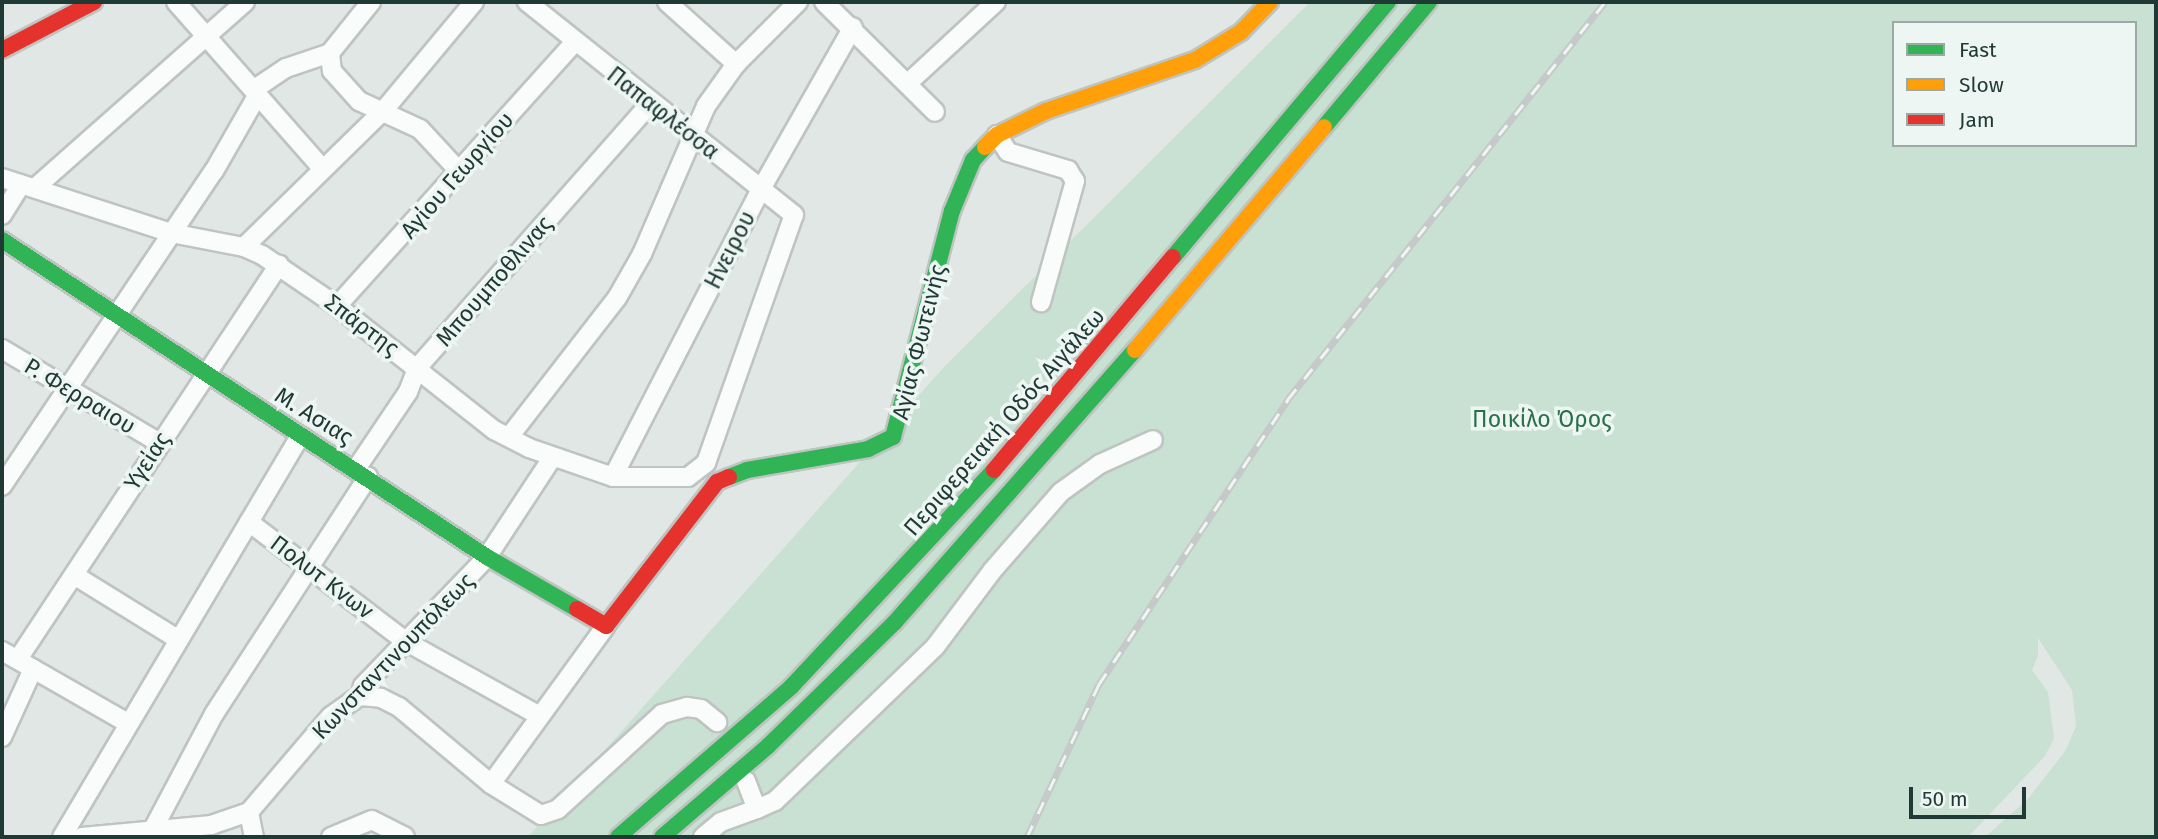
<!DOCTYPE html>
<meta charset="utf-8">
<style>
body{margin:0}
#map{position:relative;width:2158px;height:839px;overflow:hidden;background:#e1e7e4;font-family:"Fira Sans",sans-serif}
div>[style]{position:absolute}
.green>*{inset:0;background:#c9e1d2}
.roads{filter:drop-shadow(2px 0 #bec4c1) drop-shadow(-2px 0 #bec4c1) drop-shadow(0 2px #bec4c1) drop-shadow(0 -2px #bec4c1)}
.street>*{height:18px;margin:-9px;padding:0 9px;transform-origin:9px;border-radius:9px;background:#fafbfb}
.fast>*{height:16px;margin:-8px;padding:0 8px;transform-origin:8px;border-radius:8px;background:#30b455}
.slow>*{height:16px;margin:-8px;padding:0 8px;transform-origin:8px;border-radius:8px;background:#ff9f0a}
.jam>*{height:16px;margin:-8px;padding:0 8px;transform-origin:8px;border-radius:8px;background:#e5322d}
.rail>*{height:7px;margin-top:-3.5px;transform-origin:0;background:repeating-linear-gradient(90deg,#eef6f3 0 13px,#c6c9c9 0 26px);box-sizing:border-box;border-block:2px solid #c6c9c9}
span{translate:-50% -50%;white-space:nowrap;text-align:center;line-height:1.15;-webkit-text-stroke:7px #eef6f3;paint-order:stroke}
.street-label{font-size:23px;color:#1f3934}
.park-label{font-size:23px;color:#29704b}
.frame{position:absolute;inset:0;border:4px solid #1f3934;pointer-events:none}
.legend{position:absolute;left:1892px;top:21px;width:245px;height:126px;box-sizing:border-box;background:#eef6f3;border:2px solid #9baaa7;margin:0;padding:9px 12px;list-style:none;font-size:21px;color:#1f3934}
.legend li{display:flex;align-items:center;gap:14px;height:35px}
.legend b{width:35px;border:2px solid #9baaa7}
.scale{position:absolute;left:1909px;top:787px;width:117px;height:32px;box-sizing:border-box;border:4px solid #1f3934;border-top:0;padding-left:9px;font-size:21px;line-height:24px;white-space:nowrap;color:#1f3934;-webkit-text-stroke:5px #eef6f3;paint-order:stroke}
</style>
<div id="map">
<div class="green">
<i style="clip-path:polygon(evenodd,1310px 2px,2156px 2px,2156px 837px,1985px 837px,2028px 799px,2066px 750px,2076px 726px,2072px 690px,2038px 638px,2038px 656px,2032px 670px,2048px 692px,2054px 738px,2045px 756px,1968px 837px,528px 837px,943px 368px,1310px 2px,1894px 23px,2135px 23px,2135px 145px,1894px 145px,1894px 23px)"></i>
</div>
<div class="roads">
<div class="street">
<i style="left:176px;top:2px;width:221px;rotate:48.7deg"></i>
<i style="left:371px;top:2px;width:65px;rotate:128.8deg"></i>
<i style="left:330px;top:53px;width:18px;rotate:84deg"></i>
<i style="left:332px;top:71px;width:40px;rotate:48deg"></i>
<i style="left:359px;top:101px;width:67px;rotate:24.7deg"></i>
<i style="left:420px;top:129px;width:57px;rotate:47.1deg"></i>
<i style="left:667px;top:2px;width:93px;rotate:41.9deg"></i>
<i style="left:824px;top:2px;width:156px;rotate:44.7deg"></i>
<i style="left:907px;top:84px;width:121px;rotate:-42.7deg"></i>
<i style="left:997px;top:135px;width:20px;rotate:57deg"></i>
<i style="left:1008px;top:152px;width:63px;rotate:16.7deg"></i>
<i style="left:1068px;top:170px;width:13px;rotate:58deg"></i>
<i style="left:1075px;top:181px;width:126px;rotate:105.7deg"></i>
<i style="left:2px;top:178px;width:178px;rotate:18deg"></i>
<i style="left:171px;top:233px;width:74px;rotate:10.9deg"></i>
<i style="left:244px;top:247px;width:20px;rotate:24deg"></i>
<i style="left:262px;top:255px;width:91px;rotate:34.2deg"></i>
<i style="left:337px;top:306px;width:200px;rotate:38.3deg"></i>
<i style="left:494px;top:430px;width:39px;rotate:27deg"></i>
<i style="left:529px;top:448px;width:89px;rotate:19deg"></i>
<i style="left:613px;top:477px;width:75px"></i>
<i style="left:688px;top:477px;width:23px;rotate:-38deg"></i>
<i style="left:706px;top:463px;width:263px;rotate:-70.5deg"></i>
<i style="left:794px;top:215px;width:342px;rotate:-141.4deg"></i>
<i style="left:36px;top:187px;width:279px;rotate:-41.5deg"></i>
<i style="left:2px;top:215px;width:36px;rotate:-58deg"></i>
<i style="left:244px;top:247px;width:196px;rotate:-44.4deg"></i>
<i style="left:384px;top:110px;width:141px;rotate:-50.2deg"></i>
<i style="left:337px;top:306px;width:354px;rotate:-48deg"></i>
<i style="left:2px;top:349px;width:182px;rotate:30.8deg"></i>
<i style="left:509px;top:437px;width:176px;rotate:-52.2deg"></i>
<i style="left:617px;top:298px;width:51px;rotate:-60.4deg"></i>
<i style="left:642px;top:254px;width:161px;rotate:-66.6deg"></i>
<i style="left:706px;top:106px;width:52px;rotate:-54.5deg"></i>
<i style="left:736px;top:64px;width:88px;rotate:-45deg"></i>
<i style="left:356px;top:469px;width:93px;rotate:-56deg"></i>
<i style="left:408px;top:392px;width:26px;rotate:-69deg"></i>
<i style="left:417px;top:368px;width:352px;rotate:-48.6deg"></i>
<i style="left:613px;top:477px;width:324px;rotate:-62.8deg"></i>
<i style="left:761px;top:189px;width:186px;rotate:-60.4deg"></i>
<i style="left:2px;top:486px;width:380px;rotate:-56.1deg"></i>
<i style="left:214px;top:171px;width:86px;rotate:-60.2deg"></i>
<i style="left:257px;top:96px;width:10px;rotate:-79deg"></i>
<i style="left:259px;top:86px;width:32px;rotate:-34deg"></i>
<i style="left:286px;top:68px;width:46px;rotate:-18.8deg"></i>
<i style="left:249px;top:522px;width:196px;rotate:37.3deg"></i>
<i style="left:405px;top:641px;width:154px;rotate:29.1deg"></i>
<i style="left:74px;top:575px;width:120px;rotate:31.7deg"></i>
<i style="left:2px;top:651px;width:143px;rotate:29.8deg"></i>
<i style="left:18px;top:659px;width:473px;rotate:-56.5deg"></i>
<i style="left:360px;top:696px;width:21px;rotate:5deg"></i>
<i style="left:381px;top:698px;width:20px;rotate:27deg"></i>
<i style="left:399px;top:707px;width:120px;rotate:39.9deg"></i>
<i style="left:491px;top:784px;width:59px;rotate:31.8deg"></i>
<i style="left:541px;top:815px;width:18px;rotate:-19deg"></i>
<i style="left:558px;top:809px;width:141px;rotate:-42.4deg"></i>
<i style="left:662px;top:714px;width:26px;rotate:-16deg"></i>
<i style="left:687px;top:707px;width:14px;rotate:8deg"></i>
<i style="left:701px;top:709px;width:21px;rotate:39deg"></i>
<i style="left:2px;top:737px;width:75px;rotate:-65.5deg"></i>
<i style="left:746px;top:781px;width:30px;rotate:69deg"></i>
<i style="left:757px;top:809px;width:20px;rotate:-24deg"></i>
<i style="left:775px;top:801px;width:222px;rotate:-43.9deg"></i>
<i style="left:935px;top:647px;width:95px;rotate:-53.1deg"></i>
<i style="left:992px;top:571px;width:105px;rotate:-48.9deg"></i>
<i style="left:1061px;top:492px;width:48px;rotate:-35.7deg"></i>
<i style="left:1100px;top:464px;width:58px;rotate:-24.4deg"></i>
<i style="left:491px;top:784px;width:195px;rotate:-54deg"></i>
<i style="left:249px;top:812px;width:25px;rotate:79deg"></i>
<i style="left:152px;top:831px;width:132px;rotate:-62.1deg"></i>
<i style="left:214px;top:714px;width:283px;rotate:-57deg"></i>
<i style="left:62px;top:837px;width:466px;rotate:-59.3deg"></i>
<i style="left:82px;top:837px;width:130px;rotate:-5.3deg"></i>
<i style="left:211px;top:825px;width:40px;rotate:-18.9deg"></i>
<i style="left:249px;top:812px;width:126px;rotate:-49.5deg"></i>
<i style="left:331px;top:716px;width:35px;rotate:-35deg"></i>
<i style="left:360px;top:696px;width:10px;rotate:-73deg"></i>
<i style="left:363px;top:686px;width:179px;rotate:-46.1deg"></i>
<i style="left:487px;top:557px;width:118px;rotate:-56.7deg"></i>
<i style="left:331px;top:837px;width:44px;rotate:-22.5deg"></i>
<i style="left:372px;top:820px;width:37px;rotate:27deg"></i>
<i style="left:703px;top:837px;width:23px;rotate:-40deg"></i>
<i style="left:721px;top:822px;width:38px;rotate:-20deg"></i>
</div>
<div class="fast">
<i style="left:1324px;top:127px;width:163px;rotate:-50deg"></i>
<i style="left:2px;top:240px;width:579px;rotate:33.17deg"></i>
<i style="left:487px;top:557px;width:104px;rotate:30deg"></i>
<i style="left:1173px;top:257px;width:334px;rotate:-49.9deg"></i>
<i style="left:729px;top:477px;width:19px;rotate:-21deg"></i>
<i style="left:747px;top:470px;width:123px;rotate:-9.8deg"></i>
<i style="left:868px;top:449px;width:28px;rotate:-26deg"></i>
<i style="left:893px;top:437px;width:234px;rotate:-75.4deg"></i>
<i style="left:952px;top:211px;width:55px;rotate:-67.6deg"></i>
<i style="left:973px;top:160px;width:18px;rotate:-47deg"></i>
<i style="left:618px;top:837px;width:229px;rotate:-40.9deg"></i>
<i style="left:791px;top:687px;width:297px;rotate:-46.9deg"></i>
<i style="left:662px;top:837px;width:140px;rotate:-40.6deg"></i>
<i style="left:768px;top:746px;width:177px;rotate:-44.3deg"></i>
<i style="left:895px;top:622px;width:363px;rotate:-48.6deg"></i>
</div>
<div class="slow">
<i style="left:985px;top:147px;width:17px;rotate:-45deg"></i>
<i style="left:997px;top:135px;width:55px;rotate:-26.1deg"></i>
<i style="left:1046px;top:111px;width:157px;rotate:-18.9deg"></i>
<i style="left:1195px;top:60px;width:54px;rotate:-31.3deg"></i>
<i style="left:1241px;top:32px;width:42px;rotate:-46deg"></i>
<i style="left:1135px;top:350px;width:292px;rotate:-49.7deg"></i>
</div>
<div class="jam">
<i style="left:2px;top:50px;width:104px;rotate:-27.6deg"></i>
<i style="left:994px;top:470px;width:278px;rotate:-50deg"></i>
<i style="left:577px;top:609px;width:34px;rotate:30deg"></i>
<i style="left:606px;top:626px;width:182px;rotate:-52.4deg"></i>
<i style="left:717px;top:482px;width:13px;rotate:-23deg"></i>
</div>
</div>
<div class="rail">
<i style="left:1027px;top:837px;width:169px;rotate:-64.8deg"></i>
<i style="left:1099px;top:684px;width:342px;rotate:-56.4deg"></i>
<i style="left:1288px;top:399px;width:508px;rotate:-51.39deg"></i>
</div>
<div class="street-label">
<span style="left:663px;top:113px;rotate:38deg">Παπαφλέσσα</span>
<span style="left:457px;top:175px;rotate:-49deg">Αγίου Γεωργίου</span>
<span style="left:730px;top:250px;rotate:-63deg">Ηνειρου</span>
<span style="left:494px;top:281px;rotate:-49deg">Μπουμποθλινας</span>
<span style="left:362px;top:325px;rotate:37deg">Σπάρτης</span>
<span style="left:919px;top:342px;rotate:-76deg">Αγίας Φωτεινής</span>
<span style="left:80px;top:396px;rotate:31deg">Ρ. Φερραιου</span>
<span style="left:314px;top:416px;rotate:32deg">Μ. Ασιας</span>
<span style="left:1004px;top:422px;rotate:-49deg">Περιφερειακή Οδός Αιγάλεω</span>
<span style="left:147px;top:461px;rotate:-57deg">Υγείας</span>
<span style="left:322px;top:577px;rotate:37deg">Πολυτ Κνων</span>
<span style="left:393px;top:656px;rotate:-46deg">Κωνσταντινουπόλεως</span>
</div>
<div class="park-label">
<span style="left:1542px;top:419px">Ποικίλο Όρος</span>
</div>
<div class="frame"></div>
<ul class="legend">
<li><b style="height:9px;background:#30b455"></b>Fast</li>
<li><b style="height:9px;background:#ff9f0a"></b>Slow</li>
<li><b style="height:9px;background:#e5322d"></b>Jam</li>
</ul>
<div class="scale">50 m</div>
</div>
